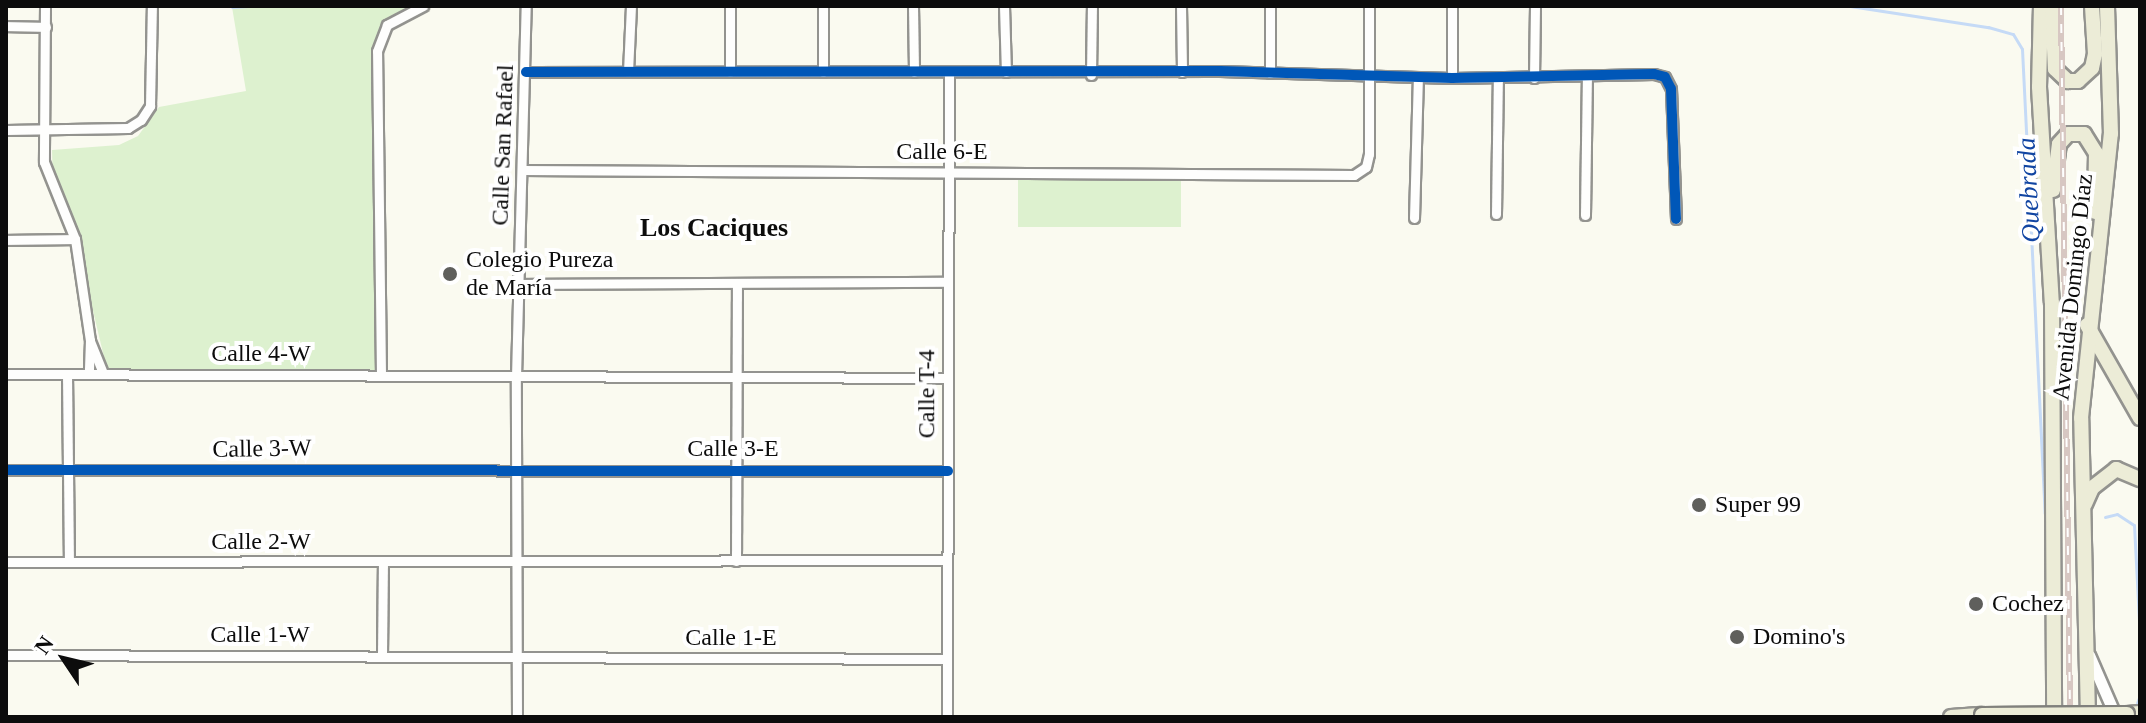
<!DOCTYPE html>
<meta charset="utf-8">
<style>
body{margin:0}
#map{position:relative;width:2146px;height:723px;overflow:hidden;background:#fafaf0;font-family:"Times New Roman",serif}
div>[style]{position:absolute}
.green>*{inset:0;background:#ddf1cf;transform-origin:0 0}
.stream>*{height:3px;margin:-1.5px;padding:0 1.5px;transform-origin:1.5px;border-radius:1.5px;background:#c5daf6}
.roads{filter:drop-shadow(2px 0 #93938f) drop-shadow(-2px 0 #93938f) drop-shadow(0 2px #93938f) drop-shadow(0 -2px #93938f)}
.minor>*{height:9px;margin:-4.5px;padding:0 4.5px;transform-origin:4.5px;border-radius:4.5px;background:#fefefd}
.tertiary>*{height:11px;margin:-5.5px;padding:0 5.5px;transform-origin:5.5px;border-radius:5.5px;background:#fefefd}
.primary>*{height:14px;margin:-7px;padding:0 7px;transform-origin:7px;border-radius:7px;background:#ececd7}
.rail>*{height:6px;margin-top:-3px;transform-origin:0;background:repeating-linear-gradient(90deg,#fff 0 9px,#d7c7c2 0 18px);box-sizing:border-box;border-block:2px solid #d7c7c2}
.bridges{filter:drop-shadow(2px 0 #80807c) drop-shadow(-2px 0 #80807c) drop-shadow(0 2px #80807c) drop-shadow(0 -2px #80807c)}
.primary-bridge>*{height:14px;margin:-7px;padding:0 7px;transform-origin:7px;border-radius:7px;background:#ececd7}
.cycleway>*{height:10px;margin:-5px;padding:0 5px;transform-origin:5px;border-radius:5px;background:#0057b8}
.dots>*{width:22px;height:22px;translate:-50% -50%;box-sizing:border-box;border:4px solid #fff;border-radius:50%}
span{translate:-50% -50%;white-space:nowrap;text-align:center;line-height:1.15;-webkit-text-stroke:8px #fff;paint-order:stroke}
.street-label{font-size:24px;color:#0c0c0c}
.poi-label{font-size:24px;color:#0c0c0c}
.left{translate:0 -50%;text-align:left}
.water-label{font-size:26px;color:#1145a2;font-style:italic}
.neighbourhood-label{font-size:26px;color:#0c0c0c;font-weight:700}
.frame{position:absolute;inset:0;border:8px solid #0c0c0c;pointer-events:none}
.north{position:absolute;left:24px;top:619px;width:80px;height:80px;-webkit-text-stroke:6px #fff;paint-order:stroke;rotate:305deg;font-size:22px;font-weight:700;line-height:32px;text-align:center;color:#0c0c0c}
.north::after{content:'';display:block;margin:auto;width:28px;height:36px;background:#0c0c0c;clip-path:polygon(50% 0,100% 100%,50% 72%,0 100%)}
</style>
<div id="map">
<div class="green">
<i style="clip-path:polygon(409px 6px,379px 39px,381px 374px,108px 374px,76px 239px,53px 188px,52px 150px,119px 145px,138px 136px,159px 107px,246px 91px,232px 7px)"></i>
<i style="left:1181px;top:178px;width:49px;height:163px;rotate:90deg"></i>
</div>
<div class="stream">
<i style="left:1850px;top:6px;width:140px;rotate:8.7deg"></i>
<i style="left:1988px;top:27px;width:26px;rotate:16deg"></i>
<i style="left:2013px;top:34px;width:17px;rotate:59deg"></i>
<i style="left:2022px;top:49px;width:465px;rotate:87.2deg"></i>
<i style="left:232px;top:7px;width:16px;rotate:-4deg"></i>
<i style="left:2105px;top:517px;width:12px;rotate:-14deg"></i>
<i style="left:2117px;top:514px;width:20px;rotate:33deg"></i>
<i style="left:2134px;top:525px;width:114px;rotate:87deg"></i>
<i style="left:2137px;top:703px;width:9px;rotate:-69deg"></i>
</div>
<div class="roads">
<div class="minor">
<i style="left:45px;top:6px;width:156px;rotate:90.4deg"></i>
<i style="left:44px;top:162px;width:83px;rotate:68.1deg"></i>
<i style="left:75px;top:239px;width:102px;rotate:81.6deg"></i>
<i style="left:90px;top:340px;width:34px;rotate:92deg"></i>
<i style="left:823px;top:6px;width:66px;rotate:90deg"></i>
<i style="left:913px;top:6px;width:66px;rotate:89.1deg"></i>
<i style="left:1004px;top:6px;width:66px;rotate:88.3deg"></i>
<i style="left:1181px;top:6px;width:66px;rotate:89.1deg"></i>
<i style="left:1270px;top:6px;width:67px;rotate:90deg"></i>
<i style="left:6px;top:26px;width:40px;rotate:1.4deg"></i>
<i style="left:526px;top:72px;width:694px;rotate:-0.08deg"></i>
<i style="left:1220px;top:71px;width:232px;rotate:1.7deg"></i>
<i style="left:1452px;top:78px;width:202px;rotate:-1.1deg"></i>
<i style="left:1654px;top:74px;width:11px;rotate:15deg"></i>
<i style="left:1665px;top:77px;width:13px;rotate:63deg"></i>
<i style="left:1671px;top:89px;width:130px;rotate:87.8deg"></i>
<i style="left:628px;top:72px;width:66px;rotate:-87.4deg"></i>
<i style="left:730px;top:72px;width:66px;rotate:-90deg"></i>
<i style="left:1091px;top:75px;width:69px;rotate:-89.2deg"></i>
<i style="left:1452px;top:78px;width:72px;rotate:-90deg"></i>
<i style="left:1534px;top:78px;width:72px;rotate:-89.2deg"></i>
<i style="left:6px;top:130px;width:122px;rotate:-0.9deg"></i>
<i style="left:128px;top:128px;width:15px;rotate:-32deg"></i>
<i style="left:141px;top:120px;width:17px;rotate:-57deg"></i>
<i style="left:150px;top:106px;width:100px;rotate:-88.9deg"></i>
<i style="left:522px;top:170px;width:832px;rotate:0.34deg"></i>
<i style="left:1354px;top:175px;width:14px;rotate:-34deg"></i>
<i style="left:1366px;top:167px;width:13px;rotate:-77deg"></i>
<i style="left:1369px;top:154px;width:148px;rotate:-90deg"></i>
<i style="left:1496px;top:214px;width:136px;rotate:-89.2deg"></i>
<i style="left:1585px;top:215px;width:138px;rotate:-89.2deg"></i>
<i style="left:1414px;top:218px;width:141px;rotate:-88.4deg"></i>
<i style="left:6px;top:240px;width:69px;rotate:-0.8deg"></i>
<i style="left:518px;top:284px;width:430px;rotate:-0.3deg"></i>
<i style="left:90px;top:341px;width:35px;rotate:68deg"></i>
<i style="left:6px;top:374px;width:941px;rotate:0.24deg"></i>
<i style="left:67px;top:374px;width:187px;rotate:89.4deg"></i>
<i style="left:381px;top:374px;width:323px;rotate:-90.7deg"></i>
<i style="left:377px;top:51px;width:28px;rotate:-69deg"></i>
<i style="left:387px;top:25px;width:41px;rotate:-27.8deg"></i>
<i style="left:6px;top:470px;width:942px;rotate:0.06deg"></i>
<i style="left:736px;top:561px;width:277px;rotate:-89.8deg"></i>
<i style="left:6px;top:562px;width:940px;rotate:-0.12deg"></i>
<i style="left:6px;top:655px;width:941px;rotate:0.24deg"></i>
<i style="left:382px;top:655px;width:93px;rotate:-89.4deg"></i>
<i style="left:517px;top:717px;width:340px;rotate:-90.2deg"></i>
<i style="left:516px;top:377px;width:371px;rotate:-88.5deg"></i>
<i style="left:947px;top:717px;width:645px;rotate:-89.82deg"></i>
</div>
<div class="tertiary">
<i style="left:2089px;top:655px;width:68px;rotate:66.5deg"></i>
</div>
<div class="primary">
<i style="left:2041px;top:6px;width:81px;rotate:91.4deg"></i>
<i style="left:2039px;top:87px;width:216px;rotate:86.6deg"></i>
<i style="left:2052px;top:303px;width:414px;rotate:89.7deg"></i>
<i style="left:2052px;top:6px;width:63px;rotate:87.3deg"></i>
<i style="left:2055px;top:69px;width:18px;rotate:43deg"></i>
<i style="left:2068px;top:81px;width:10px"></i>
<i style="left:2078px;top:81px;width:19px;rotate:-43deg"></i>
<i style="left:2092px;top:68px;width:14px;rotate:-78deg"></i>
<i style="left:2095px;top:54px;width:48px;rotate:-93.6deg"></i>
<i style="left:2053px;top:190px;width:46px;rotate:-82.6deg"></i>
<i style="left:2059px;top:144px;width:13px;rotate:-48deg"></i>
<i style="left:2068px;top:134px;width:16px"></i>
<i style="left:2084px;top:134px;width:22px;rotate:58deg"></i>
<i style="left:2096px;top:153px;width:59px;rotate:91deg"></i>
<i style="left:2087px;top:325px;width:107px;rotate:60.3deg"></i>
<i style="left:2085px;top:504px;width:17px;rotate:-66deg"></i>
<i style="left:2092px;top:488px;width:31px;rotate:-38deg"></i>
<i style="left:2116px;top:469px;width:26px;rotate:23deg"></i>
<i style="left:2127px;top:714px;width:13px;rotate:-4deg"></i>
<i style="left:1951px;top:717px;width:31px;rotate:-4deg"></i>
<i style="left:2088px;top:717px;width:299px;rotate:-91.3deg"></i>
<i style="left:2081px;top:418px;width:286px;rotate:-84deg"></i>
<i style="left:2111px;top:134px;width:128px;rotate:-91.8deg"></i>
</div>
</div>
<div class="rail">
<i style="left:2061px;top:6px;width:711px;rotate:89.27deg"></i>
</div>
<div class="bridges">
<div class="primary-bridge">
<i style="left:1982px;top:715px;width:145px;rotate:-0.4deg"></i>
</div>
</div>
<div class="cycleway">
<i style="left:526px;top:72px;width:694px;rotate:-0.08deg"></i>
<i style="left:1220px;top:71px;width:232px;rotate:1.7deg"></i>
<i style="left:1452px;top:78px;width:202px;rotate:-1.1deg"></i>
<i style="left:1654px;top:74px;width:11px;rotate:15deg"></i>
<i style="left:1665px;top:77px;width:13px;rotate:63deg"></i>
<i style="left:1671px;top:89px;width:130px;rotate:87.8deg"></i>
<i style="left:6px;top:470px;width:942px;rotate:0.06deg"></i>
</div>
<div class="dots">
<i style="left:450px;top:274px;background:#5f5f5c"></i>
<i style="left:1699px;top:505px;background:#5f5f5c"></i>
<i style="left:1976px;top:604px;background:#5f5f5c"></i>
<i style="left:1737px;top:637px;background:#5f5f5c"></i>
</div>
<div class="street-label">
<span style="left:503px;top:145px;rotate:-88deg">Calle San Rafael</span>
<span style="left:942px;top:152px">Calle 6-E</span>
<span style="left:2073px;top:287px;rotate:-84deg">Avenida Domingo Díaz</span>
<span style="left:261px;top:354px">Calle 4-W</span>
<span style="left:927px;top:394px;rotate:-90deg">Calle T-4</span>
<span style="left:262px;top:449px;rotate:-1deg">Calle 3-W</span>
<span style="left:733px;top:449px">Calle 3-E</span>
<span style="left:261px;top:542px">Calle 2-W</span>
<span style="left:260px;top:635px">Calle 1-W</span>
<span style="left:731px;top:638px">Calle 1-E</span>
</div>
<div class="poi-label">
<span class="left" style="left:466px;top:274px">Colegio Pureza<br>de María</span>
<span class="left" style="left:1715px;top:505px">Super 99</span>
<span class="left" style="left:1992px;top:604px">Cochez</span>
<span class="left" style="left:1753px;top:637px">Domino's</span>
</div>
<div class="water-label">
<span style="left:2029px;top:190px;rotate:-93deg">Quebrada</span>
</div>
<div class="neighbourhood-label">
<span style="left:714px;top:228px">Los Caciques</span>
</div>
<div class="frame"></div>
<div class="north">N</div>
</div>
